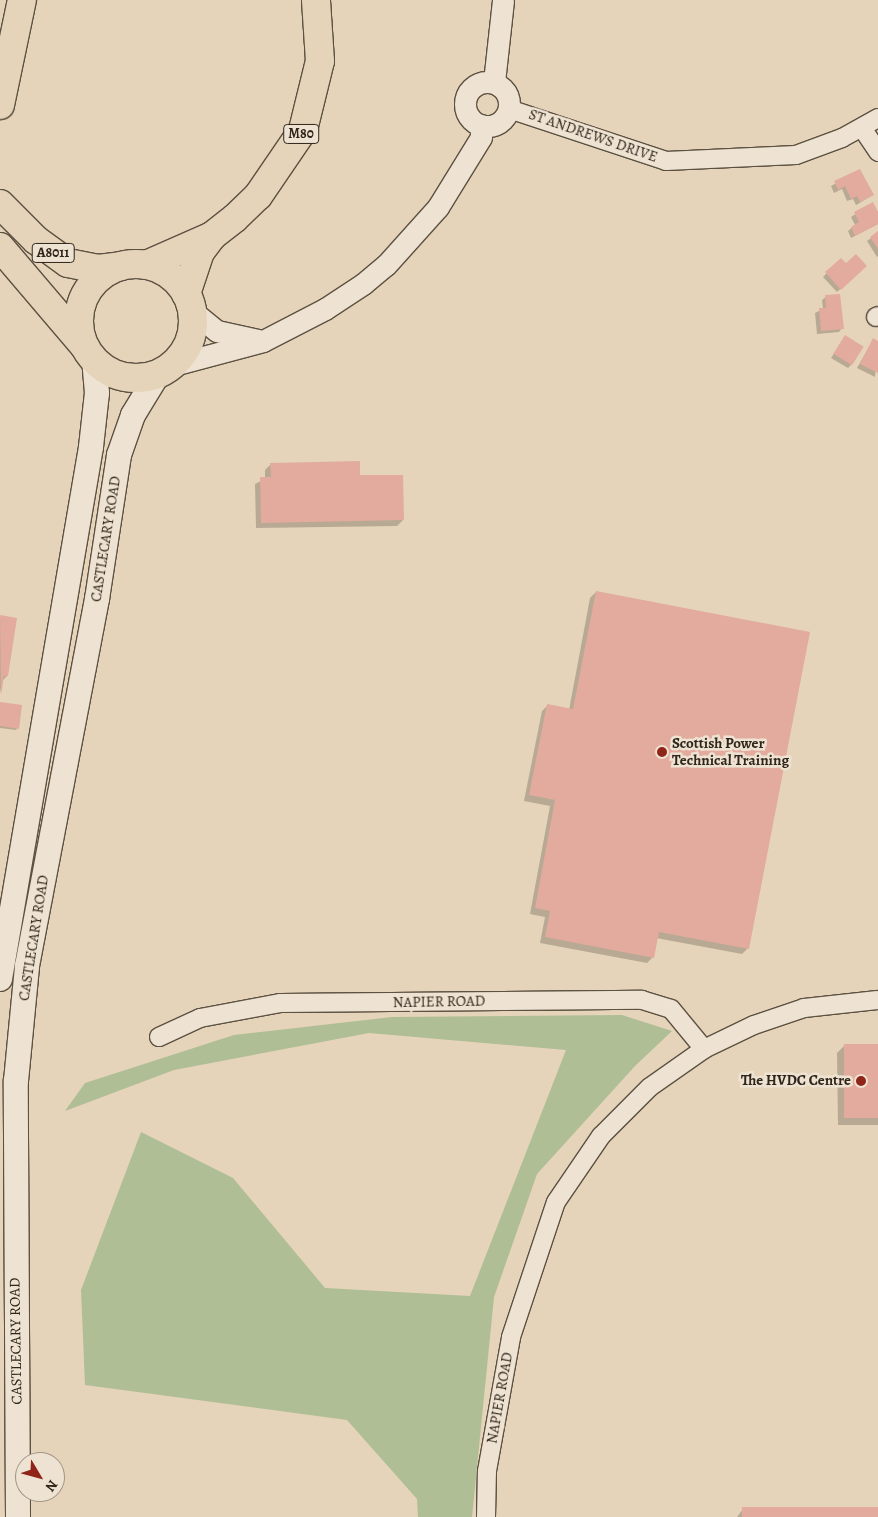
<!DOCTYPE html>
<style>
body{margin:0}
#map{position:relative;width:878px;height:1517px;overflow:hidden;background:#e5d4b9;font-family:Alegreya,serif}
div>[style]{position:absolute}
.green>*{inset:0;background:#afbe94}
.shadow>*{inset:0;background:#0003}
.building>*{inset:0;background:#e2ab9d;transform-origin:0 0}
.roads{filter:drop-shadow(1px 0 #5c5142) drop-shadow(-1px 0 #5c5142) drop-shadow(0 1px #5c5142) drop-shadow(0 -1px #5c5142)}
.minor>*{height:18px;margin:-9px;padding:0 9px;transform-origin:9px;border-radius:9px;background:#eee3d2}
.tertiary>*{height:21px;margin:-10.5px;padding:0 10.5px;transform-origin:10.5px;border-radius:10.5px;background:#eee3d2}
.tertiary>.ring{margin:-10.5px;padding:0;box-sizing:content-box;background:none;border:21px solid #eee3d2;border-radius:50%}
.secondary>*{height:24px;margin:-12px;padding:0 12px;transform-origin:12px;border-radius:12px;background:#eee3d2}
.primary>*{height:28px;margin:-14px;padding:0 14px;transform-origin:14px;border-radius:14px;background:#e5d4b9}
.primary>.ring{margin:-14px;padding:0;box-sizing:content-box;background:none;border:28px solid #e5d4b9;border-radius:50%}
.motorway>*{height:28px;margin:-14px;padding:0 14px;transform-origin:14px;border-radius:14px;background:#e5d4b9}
.dots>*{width:14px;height:14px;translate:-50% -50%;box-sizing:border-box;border:2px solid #eee3d2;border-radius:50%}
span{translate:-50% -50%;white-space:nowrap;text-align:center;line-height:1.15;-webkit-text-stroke:5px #eee3d2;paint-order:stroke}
.shield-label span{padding:1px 4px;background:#eee3d2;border:1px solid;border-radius:4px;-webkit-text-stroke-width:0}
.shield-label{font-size:14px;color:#2f251a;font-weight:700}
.street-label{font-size:15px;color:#2f251a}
.poi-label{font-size:15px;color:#2f251a;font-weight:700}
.left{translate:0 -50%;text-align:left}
.right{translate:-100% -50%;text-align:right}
.north{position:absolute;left:15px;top:1452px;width:50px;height:50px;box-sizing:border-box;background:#eee3d2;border:1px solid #a29788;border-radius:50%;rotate:127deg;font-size:14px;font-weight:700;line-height:20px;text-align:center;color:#2f251a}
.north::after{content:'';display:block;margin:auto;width:18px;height:22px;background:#8f2418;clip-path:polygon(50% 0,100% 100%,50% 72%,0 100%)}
</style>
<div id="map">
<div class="green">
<i style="clip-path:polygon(622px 1015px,672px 1031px,635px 1066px,537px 1174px,494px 1297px,472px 1517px,418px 1517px,417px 1499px,347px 1420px,85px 1385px,81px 1290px,141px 1132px,233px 1178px,325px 1288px,470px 1296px,566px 1050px,369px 1033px,174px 1070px,65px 1111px,85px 1083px,234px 1035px,392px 1017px)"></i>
</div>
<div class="shadow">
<i style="clip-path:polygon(859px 171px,873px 195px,856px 205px,853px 199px,847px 201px,842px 189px,834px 193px,831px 186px)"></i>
<i style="clip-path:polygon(872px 204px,878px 214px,878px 224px,851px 238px,848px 231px,855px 225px,851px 217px)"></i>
<i style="clip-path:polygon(878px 233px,878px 256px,877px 257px,867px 241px)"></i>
<i style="clip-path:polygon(841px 259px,846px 265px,865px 266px,837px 292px,823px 277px)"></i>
<i style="clip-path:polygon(826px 297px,842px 328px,839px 332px,817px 334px,815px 313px,823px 309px,822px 300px)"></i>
<i style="clip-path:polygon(873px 340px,878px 342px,875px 377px,857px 368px)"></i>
<i style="clip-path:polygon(842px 341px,851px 365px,848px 368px,831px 358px)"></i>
<i style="clip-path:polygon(271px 464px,359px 477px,403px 520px,397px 526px,256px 528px,255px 484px,265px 479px,265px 470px)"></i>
<i style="clip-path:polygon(596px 592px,748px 948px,742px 954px,656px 938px,653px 957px,647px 963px,540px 943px,545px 917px,530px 914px,550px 806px,524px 801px,542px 711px,547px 706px,569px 710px,590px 598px)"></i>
<i style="clip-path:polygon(0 616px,16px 619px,7px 676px,2px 681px,0 694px)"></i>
<i style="clip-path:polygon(0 703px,17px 729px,16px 730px,0 728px)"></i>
<i style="clip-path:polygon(845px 1045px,878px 1045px,878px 1125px,838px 1125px,837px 1053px)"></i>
<i style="clip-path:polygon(878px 1508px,878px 1517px,737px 1517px,743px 1509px)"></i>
</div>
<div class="building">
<i style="clip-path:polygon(860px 169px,874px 195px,860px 202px,857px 196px,851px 199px,845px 186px,838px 190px,834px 181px)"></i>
<i style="clip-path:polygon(873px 202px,878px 212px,878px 224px,855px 236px,851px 227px,859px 222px,854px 212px)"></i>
<i style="clip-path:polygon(878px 231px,878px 249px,870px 237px)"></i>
<i style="clip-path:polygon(856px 254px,867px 266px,841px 290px,825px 272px,841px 258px,846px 263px)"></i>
<i style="clip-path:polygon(840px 294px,844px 329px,821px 331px,819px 308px,826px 308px,825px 295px)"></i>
<i style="left:845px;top:335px;width:22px;height:22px;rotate:32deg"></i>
<i style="clip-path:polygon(873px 338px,878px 341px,878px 373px,860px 364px)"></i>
<i style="clip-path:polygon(360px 461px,360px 475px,403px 475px,404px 520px,261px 523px,260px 477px,271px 477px,270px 463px)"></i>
<i style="clip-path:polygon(596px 591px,810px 632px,749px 949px,659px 932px,654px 958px,545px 937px,550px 911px,535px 908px,555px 800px,529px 795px,547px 704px,573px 709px)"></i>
<i style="clip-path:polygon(0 615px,17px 618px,8px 676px,4px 676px,1px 695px)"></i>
<i style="clip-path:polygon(0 702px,22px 705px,19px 729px,0 726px)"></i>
<i style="left:844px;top:1044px;width:34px;height:74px"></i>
<i style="left:878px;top:1507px;width:10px;height:136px;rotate:90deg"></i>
</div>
<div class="roads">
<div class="minor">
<i style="left:509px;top:109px;width:165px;rotate:18.3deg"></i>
<i style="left:666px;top:161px;width:130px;rotate:-2.6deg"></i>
<i style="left:796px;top:155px;width:49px;rotate:-20.3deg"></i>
<i style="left:842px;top:138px;width:41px;rotate:-29.1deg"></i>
<i style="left:862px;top:128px;width:29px;rotate:56deg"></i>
<i style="left:876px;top:317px;width:2px;rotate:-27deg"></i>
<i style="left:159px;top:1037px;width:45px;rotate:-24.9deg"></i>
<i style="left:200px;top:1018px;width:81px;rotate:-10.6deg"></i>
<i style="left:280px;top:1003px;width:362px;rotate:-0.5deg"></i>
<i style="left:642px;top:1000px;width:30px;rotate:17deg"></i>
<i style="left:671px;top:1009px;width:52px;rotate:50.5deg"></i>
<i style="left:486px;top:1517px;width:46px;rotate:-88.8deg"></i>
<i style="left:487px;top:1471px;width:136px;rotate:-79.8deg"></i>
<i style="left:511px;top:1337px;width:142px;rotate:-71.6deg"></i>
<i style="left:556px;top:1202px;width:80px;rotate:-55.7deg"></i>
<i style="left:601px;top:1136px;width:69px;rotate:-45deg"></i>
<i style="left:650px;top:1087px;width:66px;rotate:-35.1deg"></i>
<i style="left:704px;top:1049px;width:55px;rotate:-25.6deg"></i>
<i style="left:754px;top:1025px;width:53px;rotate:-18.8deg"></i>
<i style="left:804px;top:1008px;width:74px;rotate:-6.2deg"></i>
</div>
<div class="tertiary">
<i class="ring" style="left:465px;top:82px;width:23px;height:23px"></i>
<i style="left:494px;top:82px;width:82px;rotate:-83.7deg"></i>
<i style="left:192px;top:311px;width:32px;rotate:39deg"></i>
<i style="left:217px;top:331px;width:42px;rotate:12.4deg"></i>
<i style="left:173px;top:365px;width:93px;rotate:-14.9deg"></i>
<i style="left:263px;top:341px;width:70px;rotate:-27.3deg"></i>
<i style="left:325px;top:309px;width:45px;rotate:-33.3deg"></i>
<i style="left:363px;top:284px;width:30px;rotate:-40deg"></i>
<i style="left:386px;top:265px;width:78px;rotate:-48.1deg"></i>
<i style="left:438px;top:207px;width:82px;rotate:-58.4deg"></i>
<i style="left:481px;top:137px;width:12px;rotate:-90deg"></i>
</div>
<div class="secondary">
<i style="left:0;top:979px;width:540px;rotate:-80.29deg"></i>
<i style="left:91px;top:447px;width:54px;rotate:-83.7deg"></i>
<i style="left:97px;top:393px;width:33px;rotate:-95deg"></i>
<i style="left:18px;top:1517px;width:436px;rotate:-90.3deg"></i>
<i style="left:16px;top:1081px;width:116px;rotate:-84.5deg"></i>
<i style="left:27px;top:966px;width:374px;rotate:-79.2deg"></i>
<i style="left:97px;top:599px;width:146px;rotate:-81.3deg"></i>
<i style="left:119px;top:455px;width:42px;rotate:-70.7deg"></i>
<i style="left:133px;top:415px;width:48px;rotate:-58.6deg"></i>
</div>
<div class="primary">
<i style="left:0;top:204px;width:51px;rotate:45deg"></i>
<i style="left:36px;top:240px;width:39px;rotate:36deg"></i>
<i style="left:68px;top:263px;width:31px;rotate:11deg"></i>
<i style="left:98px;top:269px;width:23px;rotate:-7deg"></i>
<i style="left:0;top:247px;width:131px;rotate:49.6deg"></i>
<i class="ring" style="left:79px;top:264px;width:86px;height:86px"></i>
</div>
<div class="motorway">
<i style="left:0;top:105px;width:107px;rotate:-78.2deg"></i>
<i style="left:146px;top:265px;width:72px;rotate:-23.7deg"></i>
<i style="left:212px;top:236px;width:29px;rotate:-38deg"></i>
<i style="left:235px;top:218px;width:32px;rotate:-44deg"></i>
<i style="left:258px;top:196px;width:80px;rotate:-55.7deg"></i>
<i style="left:303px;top:130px;width:71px;rotate:-76.2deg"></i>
<i style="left:320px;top:61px;width:61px;rotate:-93.8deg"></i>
<i style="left:186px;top:294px;width:44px;rotate:-71.6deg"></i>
<i style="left:200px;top:252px;width:20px;rotate:-53deg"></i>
</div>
</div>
<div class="dots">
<i style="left:662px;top:752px;background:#8f2418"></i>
<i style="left:861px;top:1081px;background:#8f2418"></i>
</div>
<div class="shield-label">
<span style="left:301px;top:134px">M80</span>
<span style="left:53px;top:253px">A8011</span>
</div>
<div class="street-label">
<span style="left:593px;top:136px;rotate:19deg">ST ANDREWS DRIVE</span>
<span style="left:106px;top:539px;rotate:-81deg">CASTLECARY ROAD</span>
<span style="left:34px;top:938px;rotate:-81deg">CASTLECARY ROAD</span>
<span style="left:439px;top:1002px;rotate:-1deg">NAPIER ROAD</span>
<span style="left:16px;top:1341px;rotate:-91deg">CASTLECARY ROAD</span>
<span style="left:500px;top:1398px;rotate:-80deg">NAPIER ROAD</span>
</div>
<div class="poi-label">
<span class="left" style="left:672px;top:752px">Scottish Power<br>Technical Training</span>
<span class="right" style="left:851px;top:1081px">The HVDC Centre</span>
</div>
<div class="north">N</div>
</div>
